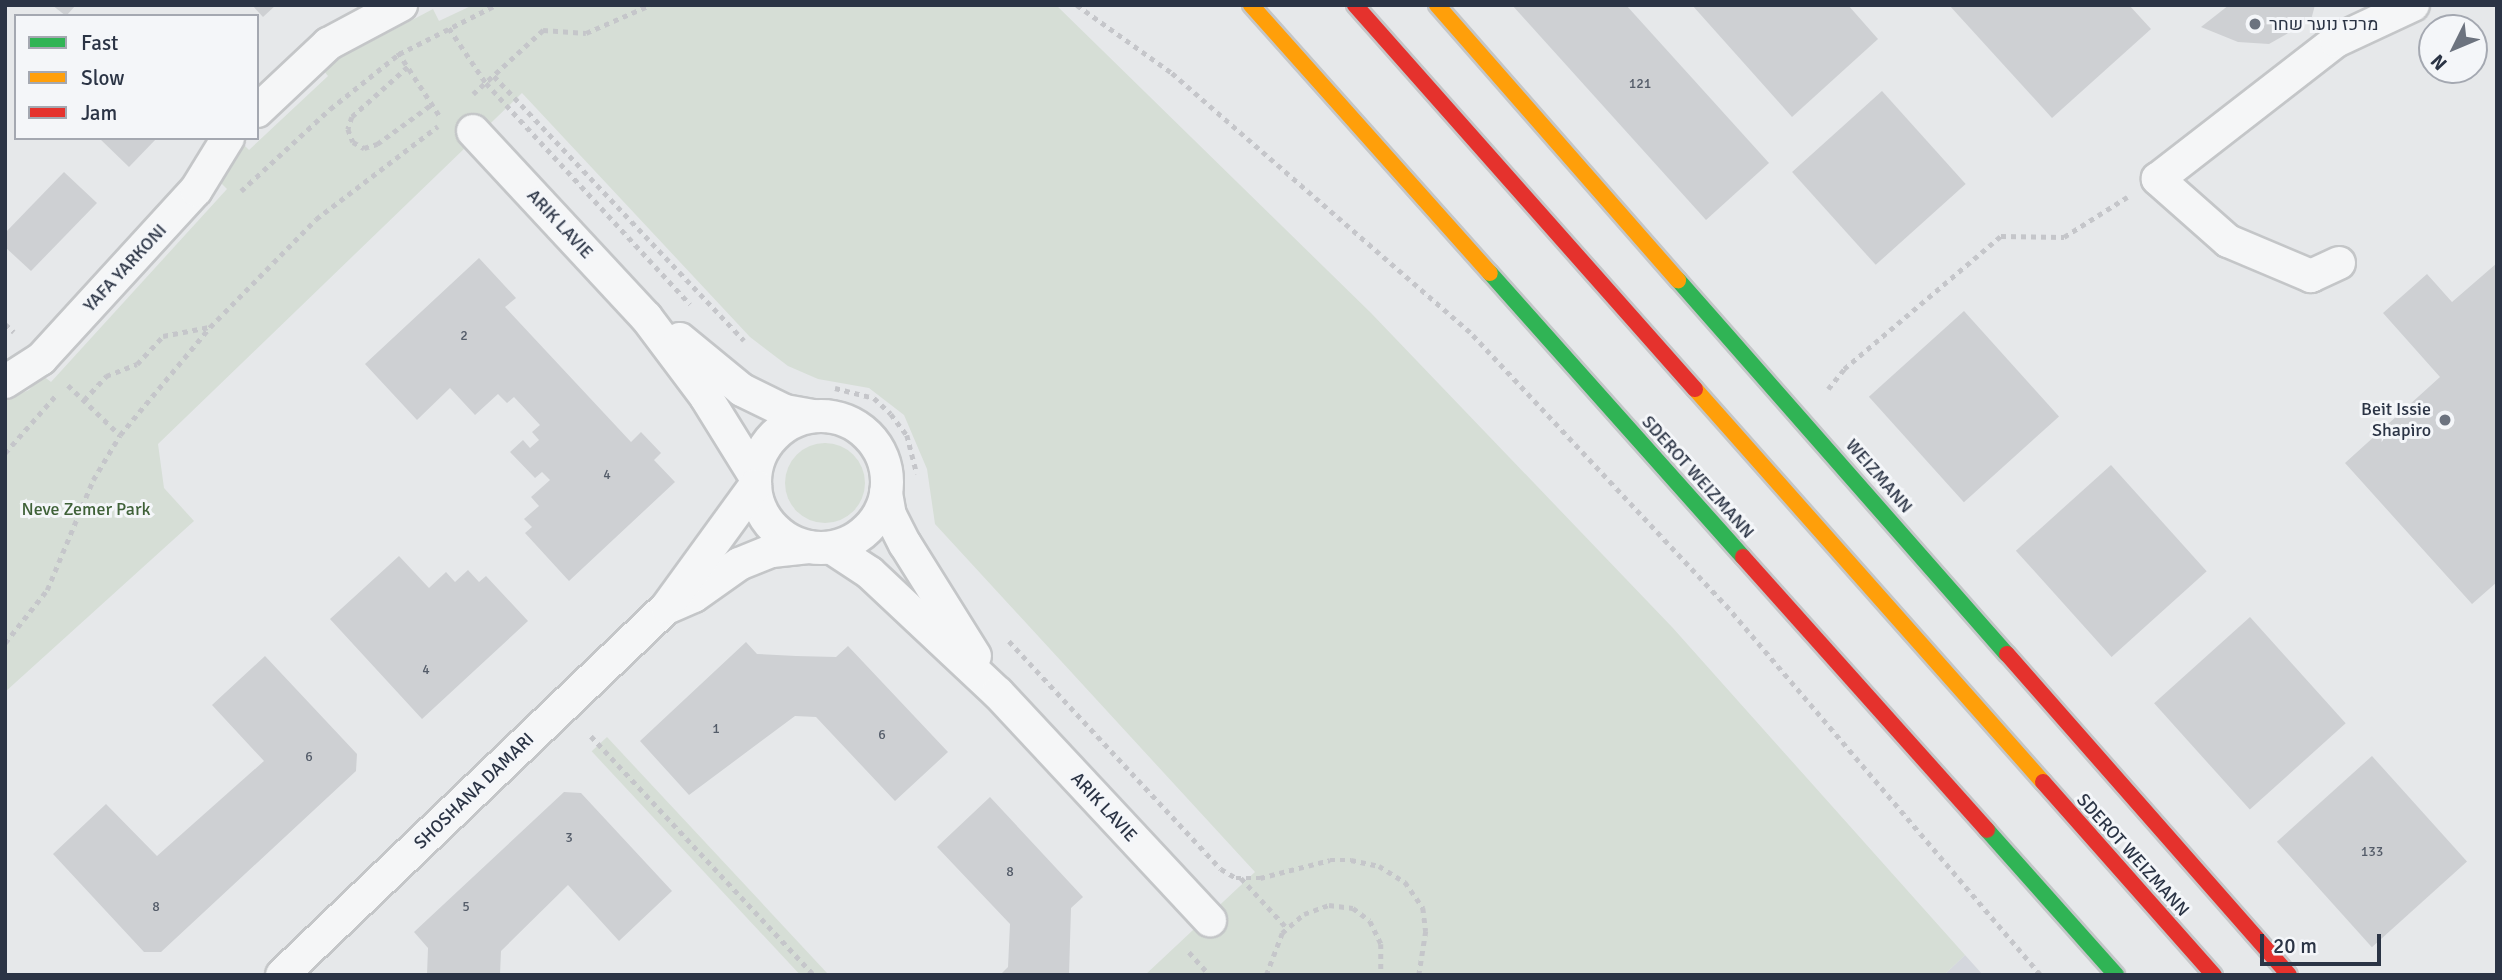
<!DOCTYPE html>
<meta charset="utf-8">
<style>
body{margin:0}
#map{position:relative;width:2502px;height:980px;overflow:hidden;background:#e6e8ea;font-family:Signika,Heebo,sans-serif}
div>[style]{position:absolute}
.built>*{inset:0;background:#d4d7dd}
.green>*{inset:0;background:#d6ded6;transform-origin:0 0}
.round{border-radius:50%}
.building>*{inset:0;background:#ced0d3;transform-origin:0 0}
.path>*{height:4.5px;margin-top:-2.25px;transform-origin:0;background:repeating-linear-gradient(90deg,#c5c6ca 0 5px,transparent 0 10px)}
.roads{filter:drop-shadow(2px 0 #c4c6c8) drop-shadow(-2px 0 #c4c6c8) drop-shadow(0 2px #c4c6c8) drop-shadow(0 -2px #c4c6c8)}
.street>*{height:32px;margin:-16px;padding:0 16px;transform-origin:16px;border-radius:16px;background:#f5f6f7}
.street>.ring{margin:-16px;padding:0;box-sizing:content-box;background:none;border:32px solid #f5f6f7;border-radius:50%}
.fast>*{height:16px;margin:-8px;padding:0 8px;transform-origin:8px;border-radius:8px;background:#30b455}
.slow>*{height:16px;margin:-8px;padding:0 8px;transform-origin:8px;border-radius:8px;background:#ff9f0a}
.jam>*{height:16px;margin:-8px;padding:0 8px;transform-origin:8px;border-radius:8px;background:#e5322d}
.dots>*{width:19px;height:19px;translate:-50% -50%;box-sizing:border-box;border:4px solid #f4f6f9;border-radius:50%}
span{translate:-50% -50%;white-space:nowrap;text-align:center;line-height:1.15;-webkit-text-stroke:6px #f4f6f9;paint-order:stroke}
.number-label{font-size:14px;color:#545c69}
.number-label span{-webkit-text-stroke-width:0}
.poi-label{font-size:18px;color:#2b3445}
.left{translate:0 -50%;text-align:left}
.right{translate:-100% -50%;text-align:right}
.street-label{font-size:18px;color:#2b3445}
.park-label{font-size:18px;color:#3f6138}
.frame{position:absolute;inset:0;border:7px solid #2b3445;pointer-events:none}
.legend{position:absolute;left:14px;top:14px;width:245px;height:126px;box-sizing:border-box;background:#f4f6f9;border:2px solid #a4a8b1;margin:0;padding:9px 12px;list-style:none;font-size:21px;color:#2b3445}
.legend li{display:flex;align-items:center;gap:14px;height:35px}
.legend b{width:35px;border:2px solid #a4a8b1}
.north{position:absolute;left:2418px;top:14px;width:70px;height:70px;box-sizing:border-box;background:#f4f6f9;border:2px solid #a4a8b1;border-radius:50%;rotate:227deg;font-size:19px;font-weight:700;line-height:28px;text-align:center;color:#2b3445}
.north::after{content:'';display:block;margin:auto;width:24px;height:32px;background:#6c737f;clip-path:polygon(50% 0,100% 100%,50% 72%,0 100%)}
.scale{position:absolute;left:2260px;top:934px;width:121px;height:32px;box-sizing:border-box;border:4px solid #2b3445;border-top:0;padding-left:9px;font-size:21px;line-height:24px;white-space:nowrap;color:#2b3445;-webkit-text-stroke:5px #f4f6f9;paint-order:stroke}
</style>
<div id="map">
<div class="built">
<i style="clip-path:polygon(1965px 955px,1983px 975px,1944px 975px)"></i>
</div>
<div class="green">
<i style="clip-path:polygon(473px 5px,1056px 5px,1371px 313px,1672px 627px,1965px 955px,1944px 975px,1145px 975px,1255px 872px,935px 524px,927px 469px,904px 415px,869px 388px,818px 379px,788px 366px,750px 337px,522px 93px,158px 444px,164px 488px,194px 521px,5px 692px,5px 400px,29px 390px,42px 375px,51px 382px,227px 189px,220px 182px,234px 148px,240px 141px,249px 150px,328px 76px,320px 66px,332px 56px,359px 48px,433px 9px,439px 21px)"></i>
<i class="round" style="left:785px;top:443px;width:80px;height:80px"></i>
<i style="left:607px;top:737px;width:325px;height:21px;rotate:47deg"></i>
</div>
<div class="building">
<i style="clip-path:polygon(52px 5px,76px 5px,66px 16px)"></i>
<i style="clip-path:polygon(252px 5px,276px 5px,263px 17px)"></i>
<i style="clip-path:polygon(1512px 5px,1626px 5px,1769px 163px,1706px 220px)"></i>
<i style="clip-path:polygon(1692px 5px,1848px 5px,1878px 39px,1792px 117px)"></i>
<i style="clip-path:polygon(1949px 5px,2129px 5px,2151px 29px,2052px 118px)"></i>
<i style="clip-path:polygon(2229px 5px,2315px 5px,2311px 20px,2269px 44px,2238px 42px,2201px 27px)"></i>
<i style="left:1882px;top:91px;width:125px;height:121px;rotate:48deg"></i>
<i style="clip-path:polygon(99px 138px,157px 138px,129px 167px)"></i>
<i style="clip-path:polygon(64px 172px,97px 203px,31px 271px,5px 247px,5px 233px)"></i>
<i style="clip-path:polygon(479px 258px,516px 298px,505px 307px,631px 442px,641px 432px,661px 453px,654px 460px,675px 482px,569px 581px,525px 533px,532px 527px,524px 519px,539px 506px,531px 497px,550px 480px,542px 472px,535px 478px,510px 452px,523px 440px,530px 448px,539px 440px,532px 432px,540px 425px,514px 397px,507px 403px,498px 394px,475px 415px,450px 388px,417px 420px,365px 364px)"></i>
<i style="clip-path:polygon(2497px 263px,2497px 582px,2472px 604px,2345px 463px,2440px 377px,2383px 313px,2427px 274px,2452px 302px)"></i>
<i style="left:1964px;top:311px;width:142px;height:128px;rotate:48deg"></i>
<i style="left:2111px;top:465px;width:143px;height:128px;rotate:48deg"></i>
<i style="clip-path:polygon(399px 556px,429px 588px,446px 572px,455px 582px,468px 570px,479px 582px,486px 576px,528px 621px,422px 719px,330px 619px)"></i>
<i style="left:2250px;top:617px;width:143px;height:129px;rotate:48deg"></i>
<i style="clip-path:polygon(746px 642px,757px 654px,796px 656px,836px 657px,848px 646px,948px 752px,895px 801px,816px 717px,795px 716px,689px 795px,640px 741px)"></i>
<i style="clip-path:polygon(265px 656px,357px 754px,356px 771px,161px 952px,144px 952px,53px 854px,106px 804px,157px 856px,264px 761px,212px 705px)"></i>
<i style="left:2372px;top:756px;width:142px;height:128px;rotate:48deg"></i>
<i style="clip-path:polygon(564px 792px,581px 793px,672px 891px,619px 941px,568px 885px,501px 951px,500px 975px,427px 975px,428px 948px,414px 932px)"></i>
<i style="clip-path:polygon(990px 797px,1083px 897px,1071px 908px,1069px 975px,1000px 975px,1008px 967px,1010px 924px,937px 847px)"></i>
</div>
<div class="path">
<i style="left:1077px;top:5px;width:117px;rotate:35.6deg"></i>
<i style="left:1172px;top:73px;width:399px;rotate:41deg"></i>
<i style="left:1473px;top:335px;width:370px;rotate:46.9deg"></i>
<i style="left:1726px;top:605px;width:486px;rotate:49.6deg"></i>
<i style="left:449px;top:28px;width:66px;rotate:56.1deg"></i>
<i style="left:486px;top:83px;width:301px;rotate:47.3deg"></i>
<i style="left:398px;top:52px;width:79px;rotate:56.9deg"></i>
<i style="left:408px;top:67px;width:75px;rotate:138.2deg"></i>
<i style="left:352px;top:117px;width:13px;rotate:108deg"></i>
<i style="left:348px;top:129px;width:14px;rotate:69deg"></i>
<i style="left:353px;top:142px;width:13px;rotate:29deg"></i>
<i style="left:364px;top:148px;width:14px;rotate:-17deg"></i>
<i style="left:377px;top:144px;width:68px;rotate:-36deg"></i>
<i style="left:494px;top:76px;width:364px;rotate:46.6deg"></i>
<i style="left:473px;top:94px;width:95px;rotate:-42.4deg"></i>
<i style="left:543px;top:30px;width:43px;rotate:4deg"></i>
<i style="left:586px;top:33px;width:70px;rotate:-23.6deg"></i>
<i style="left:241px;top:191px;width:121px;rotate:-42.7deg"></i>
<i style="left:330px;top:109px;width:88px;rotate:-38.6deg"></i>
<i style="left:399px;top:54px;width:109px;rotate:-26.8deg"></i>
<i style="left:5px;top:324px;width:12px;rotate:42deg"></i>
<i style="left:68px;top:385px;width:72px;rotate:43.9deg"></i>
<i style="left:835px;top:388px;width:40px;rotate:14.4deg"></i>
<i style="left:874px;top:398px;width:23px;rotate:43deg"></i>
<i style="left:891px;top:414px;width:26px;rotate:53deg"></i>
<i style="left:907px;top:435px;width:40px;rotate:75.6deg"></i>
<i style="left:1828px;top:389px;width:26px;rotate:-51deg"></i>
<i style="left:1844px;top:369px;width:206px;rotate:-40.3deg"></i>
<i style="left:2001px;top:236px;width:63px;rotate:0.9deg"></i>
<i style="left:2064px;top:237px;width:75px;rotate:-32.4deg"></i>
<i style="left:84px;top:400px;width:33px;rotate:-47deg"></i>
<i style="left:106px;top:376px;width:33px;rotate:-21deg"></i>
<i style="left:137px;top:364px;width:38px;rotate:-47deg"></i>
<i style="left:163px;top:336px;width:47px;rotate:-11.1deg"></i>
<i style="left:5px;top:453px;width:79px;rotate:-48.6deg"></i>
<i style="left:1009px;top:641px;width:311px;rotate:47.1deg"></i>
<i style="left:1221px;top:869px;width:17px;rotate:31deg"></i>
<i style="left:1236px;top:878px;width:24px"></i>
<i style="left:1260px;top:878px;width:72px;rotate:-14.4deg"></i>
<i style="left:1330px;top:860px;width:21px"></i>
<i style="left:1351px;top:860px;width:29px;rotate:12deg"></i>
<i style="left:1379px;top:866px;width:31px;rotate:32deg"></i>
<i style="left:1405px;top:882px;width:32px;rotate:55deg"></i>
<i style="left:1423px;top:908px;width:23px;rotate:83deg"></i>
<i style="left:1426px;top:931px;width:45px;rotate:99deg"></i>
<i style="left:5px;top:643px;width:68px;rotate:-51.6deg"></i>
<i style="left:47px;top:590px;width:119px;rotate:-67.3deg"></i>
<i style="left:93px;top:480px;width:52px;rotate:-59deg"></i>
<i style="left:120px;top:435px;width:141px;rotate:-50.2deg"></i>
<i style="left:210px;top:327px;width:151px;rotate:-45.5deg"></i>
<i style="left:316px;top:219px;width:153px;rotate:-37.3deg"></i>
<i style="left:591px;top:736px;width:327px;rotate:47deg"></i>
<i style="left:1241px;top:878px;width:68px;rotate:47.4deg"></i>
<i style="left:1189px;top:952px;width:31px;rotate:48deg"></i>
<i style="left:1266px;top:975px;width:45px;rotate:-69.1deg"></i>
<i style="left:1282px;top:933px;width:29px;rotate:-41deg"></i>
<i style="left:1304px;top:914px;width:27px;rotate:-20deg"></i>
<i style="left:1329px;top:905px;width:24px;rotate:7deg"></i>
<i style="left:1353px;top:908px;width:21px;rotate:37deg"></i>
<i style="left:1370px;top:921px;width:25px;rotate:64deg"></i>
<i style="left:1381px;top:944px;width:31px;rotate:90deg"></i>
</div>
<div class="roads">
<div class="street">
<i style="left:257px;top:111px;width:98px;rotate:-43.3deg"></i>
<i style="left:328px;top:44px;width:83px;rotate:-28.1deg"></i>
<i style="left:473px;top:131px;width:254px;rotate:47.1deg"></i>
<i style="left:646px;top:317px;width:100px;rotate:53.1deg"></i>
<i style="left:706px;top:397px;width:93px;rotate:58.2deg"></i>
<i style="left:2339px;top:263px;width:31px;rotate:155deg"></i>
<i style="left:2311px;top:276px;width:90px;rotate:-157.1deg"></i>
<i style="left:2228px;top:241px;width:94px;rotate:-138.5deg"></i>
<i style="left:2158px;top:179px;width:225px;rotate:-37.8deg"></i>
<i style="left:2336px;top:41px;width:85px;rotate:-25.1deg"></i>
<i style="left:680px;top:339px;width:80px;rotate:39.4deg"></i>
<i style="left:742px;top:390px;width:48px;rotate:26deg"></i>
<i style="left:785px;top:411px;width:27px;rotate:10deg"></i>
<i style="left:5px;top:382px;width:43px;rotate:-32.6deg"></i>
<i style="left:41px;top:359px;width:229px;rotate:-47.5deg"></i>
<i style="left:196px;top:190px;width:61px;rotate:-58.4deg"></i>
<i class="ring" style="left:755px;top:416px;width:100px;height:100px"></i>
<i style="left:886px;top:493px;width:22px;rotate:80deg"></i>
<i style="left:890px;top:515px;width:33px;rotate:63deg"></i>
<i style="left:905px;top:544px;width:132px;rotate:58deg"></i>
<i style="left:832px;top:548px;width:45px;rotate:33.3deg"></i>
<i style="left:870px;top:573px;width:175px;rotate:43.2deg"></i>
<i style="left:998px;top:693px;width:311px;rotate:47deg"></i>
<i style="left:669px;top:607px;width:27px;rotate:-24deg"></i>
<i style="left:694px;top:596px;width:55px;rotate:-35.4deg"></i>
<i style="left:739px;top:564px;width:35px;rotate:-22deg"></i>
<i style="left:772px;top:551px;width:37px;rotate:-6deg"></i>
<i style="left:282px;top:975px;width:533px;rotate:-43.71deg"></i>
<i style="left:667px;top:607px;width:150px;rotate:-54deg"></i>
</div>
<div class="fast">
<i style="left:1490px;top:273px;width:380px;rotate:48.3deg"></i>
<i style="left:1678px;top:280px;width:498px;rotate:48.7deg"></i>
<i style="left:1987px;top:830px;width:194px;rotate:48.3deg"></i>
</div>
<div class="slow">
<i style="left:1251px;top:5px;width:359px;rotate:48.3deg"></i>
<i style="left:1437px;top:5px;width:366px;rotate:48.8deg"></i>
<i style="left:1695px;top:389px;width:525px;rotate:48.48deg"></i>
</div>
<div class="jam">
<i style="left:1355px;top:5px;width:513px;rotate:48.48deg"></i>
<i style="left:1743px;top:557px;width:366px;rotate:48.2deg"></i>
<i style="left:2007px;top:654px;width:427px;rotate:48.7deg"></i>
<i style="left:2043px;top:782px;width:258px;rotate:48.5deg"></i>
</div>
</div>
<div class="dots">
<i style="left:2255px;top:24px;background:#6c737f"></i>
<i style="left:2445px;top:420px;background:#6c737f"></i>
</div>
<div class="number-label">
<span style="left:1640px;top:84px">121</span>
<span style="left:464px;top:336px">2</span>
<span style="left:607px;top:475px">4</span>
<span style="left:426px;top:670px">4</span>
<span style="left:716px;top:729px">1</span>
<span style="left:882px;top:735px">6</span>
<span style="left:309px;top:757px">6</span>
<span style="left:569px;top:838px">3</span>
<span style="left:2372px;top:852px">133</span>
<span style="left:1010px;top:872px">8</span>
<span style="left:156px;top:907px">8</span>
<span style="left:466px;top:907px">5</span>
</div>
<div class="poi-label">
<span class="left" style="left:2269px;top:24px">מרכז נוער שחר</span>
<span class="right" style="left:2431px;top:420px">Beit Issie<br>Shapiro</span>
</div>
<div class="street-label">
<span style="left:560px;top:224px;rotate:47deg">ARIK LAVIE</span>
<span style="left:125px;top:268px;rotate:-47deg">YAFA YARKONI</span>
<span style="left:1879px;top:476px;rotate:49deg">WEIZMANN</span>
<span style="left:1698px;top:477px;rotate:48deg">SDEROT WEIZMANN</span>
<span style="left:474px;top:791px;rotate:-44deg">SHOSHANA DAMARI</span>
<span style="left:1104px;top:807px;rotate:47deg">ARIK LAVIE</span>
<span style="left:2133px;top:855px;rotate:48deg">SDEROT WEIZMANN</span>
</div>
<div class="park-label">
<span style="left:86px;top:509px">Neve Zemer Park</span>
</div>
<div class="frame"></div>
<ul class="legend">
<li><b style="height:9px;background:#30b455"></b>Fast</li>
<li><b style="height:9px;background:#ff9f0a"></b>Slow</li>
<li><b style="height:9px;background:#e5322d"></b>Jam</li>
</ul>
<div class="north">N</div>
<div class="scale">20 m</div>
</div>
